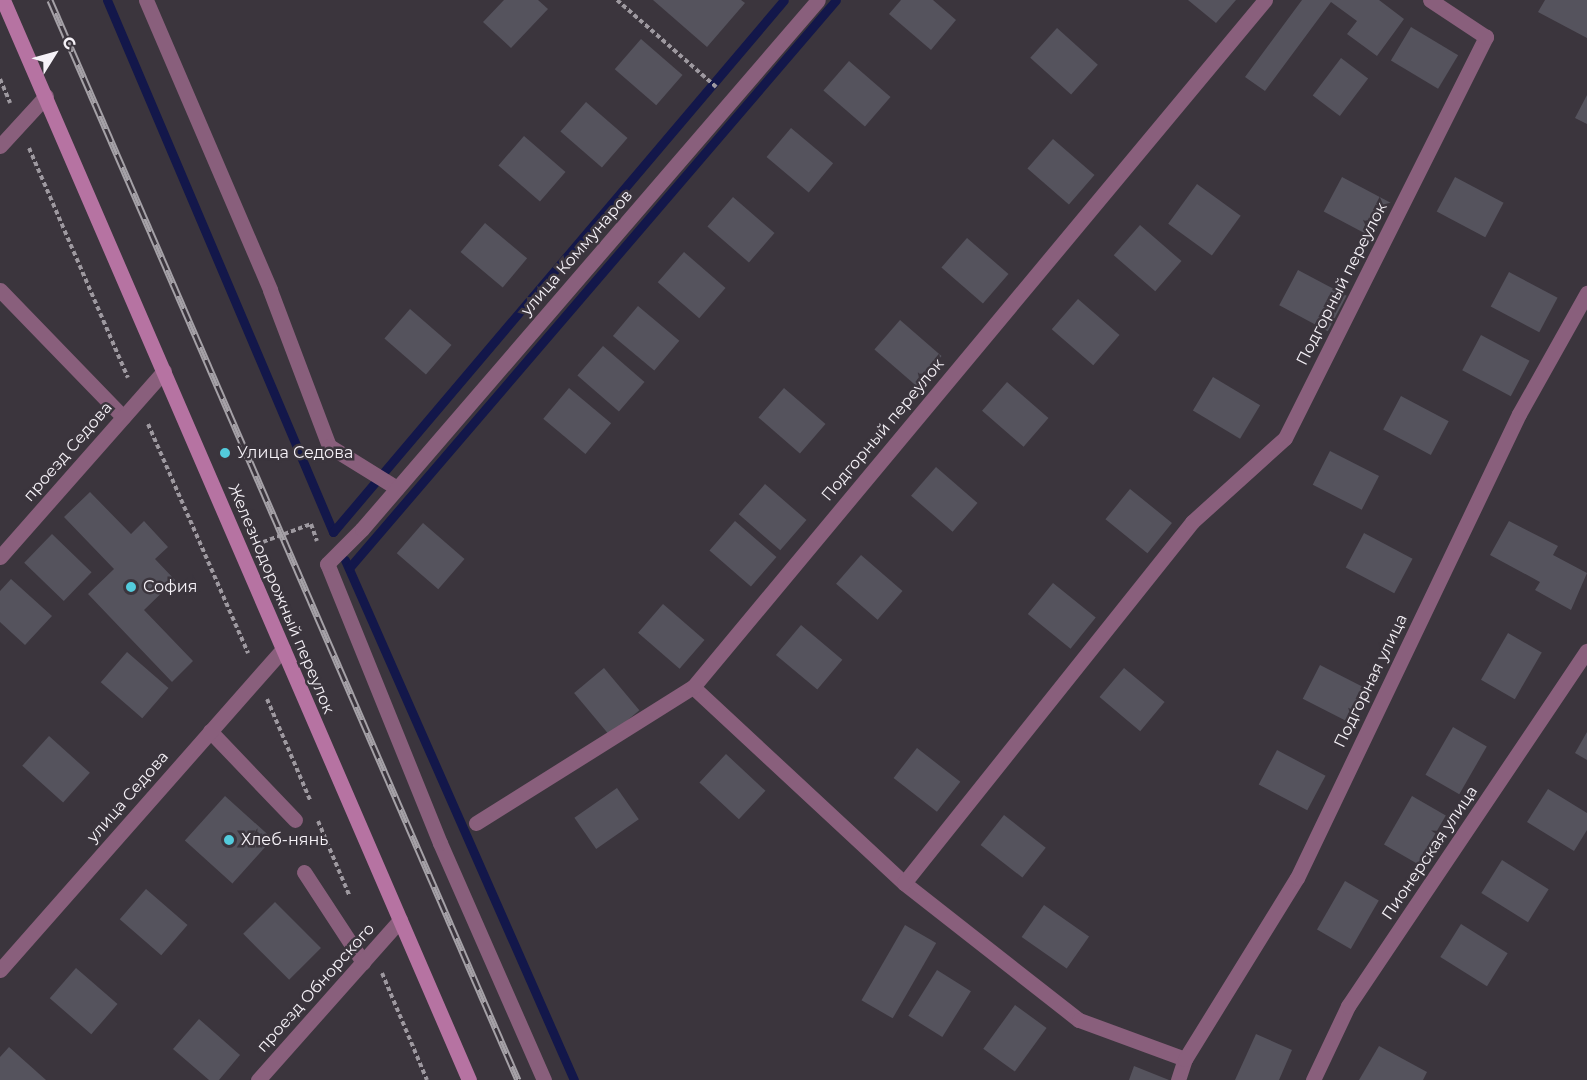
<!DOCTYPE html>
<meta charset="utf-8">
<style>
body{margin:0}
#map{position:relative;width:1587px;height:1080px;overflow:hidden;background:#3b353d;font-family:Montserrat,sans-serif}
div>[style]{position:absolute}
.stream>*{height:9px;margin:-4.5px;padding:0 4.5px;transform-origin:4.5px;border-radius:4.5px;background:#13174a}
.building>*{inset:0;background:#55535d;transform-origin:0 0}
.path>*{height:4px;margin-top:-2px;transform-origin:0;background:repeating-linear-gradient(90deg,#9e99a0 0 4.5px,transparent 0 7.5px)}
.lane>*{height:15px;margin:-7.5px;padding:0 7.5px;transform-origin:7.5px;border-radius:7.5px;background:#895f7c}
.street>*{height:15px;margin:-7.5px;padding:0 7.5px;transform-origin:7.5px;border-radius:7.5px;background:#895f7c}
.secondary>*{height:15px;margin:-7.5px;padding:0 7.5px;transform-origin:7.5px;border-radius:7.5px;background:#b673a2}
.rail>*{height:7px;margin-top:-3.5px;transform-origin:0;background:repeating-linear-gradient(90deg,#3b353d 0 14px,#a5a1a7 0 28px);box-sizing:border-box;border-block:2px solid #a5a1a7}
.dots>*{width:16px;height:16px;translate:-50% -50%;box-sizing:border-box;border:3px solid #3b353d;border-radius:50%}
span{translate:-50% -50%;white-space:nowrap;text-align:center;line-height:1.15;-webkit-text-stroke:5px #3b353d;paint-order:stroke}
.street-label{font-size:16px;color:#f6f2f8}
.poi-label{font-size:16px;color:#f6f2f8}
.left{translate:0 -50%;text-align:left}
.north{position:absolute;left:24px;top:24px;width:60px;height:60px;-webkit-text-stroke:4px #3b353d;paint-order:stroke;rotate:53deg;font-size:16px;font-weight:700;line-height:24px;text-align:center;color:#f6f2f8}
.north::after{content:'';display:block;margin:auto;width:21px;height:27px;background:#f6f2f8;clip-path:polygon(50% 0,100% 100%,50% 72%,0 100%)}
</style>
<div id="map">
<div class="stream">
<i style="left:107px;top:0;width:578px;rotate:66.98deg"></i>
<i style="left:333px;top:532px;width:697px;rotate:-49.71deg"></i>
<i style="left:345px;top:560px;width:568px;rotate:66.23deg"></i>
<i style="left:349px;top:568px;width:748px;rotate:-49.39deg"></i>
</div>
<div class="building">
<i style="clip-path:polygon(504px 0,538px 0,548px 9px,511px 48px,483px 22px)"></i>
<i style="clip-path:polygon(653px 0,741px 0,745px 3px,707px 47px)"></i>
<i style="clip-path:polygon(901px 0,933px 0,956px 20px,931px 50px,889px 14px)"></i>
<i style="clip-path:polygon(1188px 0,1236px 0,1216px 23px)"></i>
<i style="clip-path:polygon(1302px 0,1379px 0,1404px 19px,1377px 56px,1347px 34px,1357px 21px,1331px 2px,1265px 91px,1245px 77px)"></i>
<i style="clip-path:polygon(1545px 0,1587px 0,1587px 38px,1538px 12px)"></i>
<i style="left:1411px;top:27px;width:55px;height:39px;rotate:31deg"></i>
<i style="left:1057px;top:28px;width:55px;height:40px;rotate:42deg"></i>
<i style="left:641px;top:39px;width:55px;height:40px;rotate:41deg"></i>
<i style="left:1341px;top:58px;width:34px;height:47px;rotate:37deg"></i>
<i style="left:849px;top:61px;width:55px;height:39px;rotate:41deg"></i>
<i style="clip-path:polygon(1587px 95px,1587px 124px,1575px 118px)"></i>
<i style="left:586px;top:102px;width:55px;height:39px;rotate:41deg"></i>
<i style="left:791px;top:128px;width:55px;height:38px;rotate:40deg"></i>
<i style="left:524px;top:136px;width:55px;height:39px;rotate:41deg"></i>
<i style="left:1053px;top:139px;width:55px;height:39px;rotate:41deg"></i>
<i style="left:1342px;top:177px;width:55px;height:39px;rotate:28deg"></i>
<i style="left:1455px;top:177px;width:55px;height:39px;rotate:28deg"></i>
<i style="left:1197px;top:184px;width:54px;height:49px;rotate:36deg"></i>
<i style="left:733px;top:197px;width:55px;height:39px;rotate:41deg"></i>
<i style="left:485px;top:223px;width:55px;height:38px;rotate:40deg"></i>
<i style="left:1140px;top:225px;width:55px;height:40px;rotate:41deg"></i>
<i style="left:967px;top:238px;width:55px;height:39px;rotate:41deg"></i>
<i style="left:684px;top:252px;width:55px;height:40px;rotate:41deg"></i>
<i style="left:1298px;top:270px;width:55px;height:40px;rotate:28deg"></i>
<i style="left:1509px;top:272px;width:55px;height:39px;rotate:28deg"></i>
<i style="left:1078px;top:299px;width:55px;height:40px;rotate:41deg"></i>
<i style="left:638px;top:306px;width:54px;height:39px;rotate:40deg"></i>
<i style="left:410px;top:309px;width:55px;height:39px;rotate:41deg"></i>
<i style="left:900px;top:320px;width:55px;height:39px;rotate:41deg"></i>
<i style="left:1481px;top:335px;width:55px;height:40px;rotate:28deg"></i>
<i style="left:603px;top:346px;width:55px;height:39px;rotate:41deg"></i>
<i style="left:1213px;top:377px;width:55px;height:39px;rotate:31deg"></i>
<i style="left:1007px;top:382px;width:55px;height:38px;rotate:41deg"></i>
<i style="left:569px;top:388px;width:55px;height:40px;rotate:40deg"></i>
<i style="left:784px;top:388px;width:55px;height:39px;rotate:41deg"></i>
<i style="left:1401px;top:396px;width:54px;height:38px;rotate:28deg"></i>
<i style="left:1330px;top:451px;width:55px;height:38px;rotate:27deg"></i>
<i style="left:936px;top:467px;width:55px;height:38px;rotate:41deg"></i>
<i style="left:765px;top:484px;width:55px;height:40px;rotate:41deg"></i>
<i style="left:1130px;top:489px;width:54px;height:39px;rotate:39deg"></i>
<i style="clip-path:polygon(90px 492px,131px 534px,144px 521px,168px 547px,155px 559px,175px 580px,144px 610px,193px 661px,172px 682px,88px 594px,114px 569px,64px 517px)"></i>
<i style="left:735px;top:521px;width:55px;height:39px;rotate:41deg"></i>
<i style="clip-path:polygon(1509px 521px,1558px 546px,1553px 555px,1587px 573px,1571px 610px,1535px 590px,1540px 582px,1490px 555px)"></i>
<i style="left:423px;top:523px;width:55px;height:40px;rotate:41deg"></i>
<i style="left:1364px;top:533px;width:55px;height:39px;rotate:28deg"></i>
<i style="left:52px;top:534px;width:55px;height:40px;rotate:44deg"></i>
<i style="left:861px;top:555px;width:55px;height:38px;rotate:41deg"></i>
<i style="clip-path:polygon(11px 579px,52px 616px,25px 645px,0 622px,0 591px)"></i>
<i style="left:1053px;top:583px;width:55px;height:40px;rotate:39deg"></i>
<i style="left:663px;top:604px;width:55px;height:38px;rotate:41deg"></i>
<i style="left:801px;top:625px;width:54px;height:39px;rotate:40deg"></i>
<i style="left:1508px;top:633px;width:39px;height:54px;rotate:30deg"></i>
<i style="left:127px;top:652px;width:55px;height:40px;rotate:41deg"></i>
<i style="left:1320px;top:665px;width:55px;height:38px;rotate:27deg"></i>
<i style="left:604px;top:668px;width:55px;height:39px;rotate:50deg"></i>
<i style="left:1124px;top:668px;width:53px;height:38px;rotate:40deg"></i>
<i style="left:1453px;top:727px;width:39px;height:55px;rotate:30deg"></i>
<i style="clip-path:polygon(1587px 732px,1587px 760px,1575px 753px)"></i>
<i style="left:49px;top:736px;width:55px;height:40px;rotate:42deg"></i>
<i style="left:917px;top:748px;width:55px;height:38px;rotate:38deg"></i>
<i style="left:1277px;top:750px;width:55px;height:39px;rotate:28deg"></i>
<i style="left:726px;top:754px;width:54px;height:39px;rotate:43deg"></i>
<i style="left:617px;top:788px;width:38px;height:52px;rotate:55deg"></i>
<i style="clip-path:polygon(1548px 789px,1587px 813px,1587px 830px,1574px 851px,1527px 822px)"></i>
<i style="left:225px;top:796px;width:64px;height:60px;rotate:42deg"></i>
<i style="left:1412px;top:796px;width:39px;height:56px;rotate:30deg"></i>
<i style="left:1004px;top:815px;width:53px;height:38px;rotate:38deg"></i>
<i style="left:1502px;top:860px;width:55px;height:39px;rotate:32deg"></i>
<i style="left:1345px;top:881px;width:39px;height:56px;rotate:30deg"></i>
<i style="left:146px;top:889px;width:55px;height:40px;rotate:41deg"></i>
<i style="left:275px;top:902px;width:65px;height:45px;rotate:45deg"></i>
<i style="left:1044px;top:905px;width:55px;height:39px;rotate:35deg"></i>
<i style="left:1461px;top:924px;width:55px;height:39px;rotate:32deg"></i>
<i style="left:905px;top:925px;width:36px;height:87px;rotate:30deg"></i>
<i style="left:76px;top:968px;width:55px;height:40px;rotate:41deg"></i>
<i style="left:937px;top:970px;width:40px;height:54px;rotate:32deg"></i>
<i style="left:1015px;top:1005px;width:39px;height:54px;rotate:36deg"></i>
<i style="clip-path:polygon(199px 1019px,240px 1055px,219px 1080px,209px 1080px,173px 1049px)"></i>
<i style="clip-path:polygon(1256px 1034px,1292px 1050px,1279px 1080px,1235px 1080px)"></i>
<i style="clip-path:polygon(1379px 1046px,1427px 1072px,1423px 1080px,1359px 1080px)"></i>
<i style="clip-path:polygon(9px 1047px,46px 1080px,0 1080px,0 1057px)"></i>
<i style="clip-path:polygon(1134px 1066px,1169px 1080px,1129px 1080px)"></i>
</div>
<div class="path">
<i style="left:617px;top:0;width:132px;rotate:41.3deg"></i>
<i style="left:0;top:79px;width:26px;rotate:67deg"></i>
<i style="left:29px;top:148px;width:250px;rotate:66.7deg"></i>
<i style="left:148px;top:424px;width:250px;rotate:66.4deg"></i>
<i style="left:263px;top:542px;width:51px;rotate:-20.6deg"></i>
<i style="left:311px;top:524px;width:18px;rotate:71deg"></i>
<i style="left:267px;top:699px;width:110px;rotate:66.9deg"></i>
<i style="left:318px;top:821px;width:82px;rotate:67.2deg"></i>
<i style="left:382px;top:973px;width:116px;rotate:67.2deg"></i>
</div>
<div class="lane">
<i style="left:0;top:290px;width:177px;rotate:45.9deg"></i>
<i style="left:210px;top:731px;width:123px;rotate:46.3deg"></i>
<i style="left:304px;top:872px;width:108px;rotate:56.8deg"></i>
</div>
<div class="street">
<i style="left:146px;top:0;width:315px;rotate:66.8deg"></i>
<i style="left:270px;top:290px;width:167px;rotate:69.3deg"></i>
<i style="left:329px;top:446px;width:80px;rotate:31.7deg"></i>
<i style="left:0;top:146px;width:68px;rotate:-47.4deg"></i>
<i style="left:0;top:557px;width:248px;rotate:-48.6deg"></i>
<i style="left:693px;top:687px;width:288px;rotate:42.9deg"></i>
<i style="left:904px;top:883px;width:222px;rotate:38.1deg"></i>
<i style="left:1079px;top:1020px;width:113px;rotate:20.2deg"></i>
<i style="left:476px;top:823px;width:256px;rotate:-32.1deg"></i>
<i style="left:693px;top:687px;width:894px;rotate:-50.22deg"></i>
<i style="left:904px;top:883px;width:462px;rotate:-51.4deg"></i>
<i style="left:1192px;top:522px;width:125px;rotate:-42.1deg"></i>
<i style="left:1285px;top:438px;width:449px;rotate:-63.4deg"></i>
<i style="left:1486px;top:37px;width:67px;rotate:-146.5deg"></i>
<i style="left:0;top:970px;width:428px;rotate:-48.6deg"></i>
<i style="left:258px;top:1080px;width:214px;rotate:-48.4deg"></i>
<i style="left:544px;top:1080px;width:259px;rotate:-113.7deg"></i>
<i style="left:440px;top:843px;width:301px;rotate:-112deg"></i>
<i style="left:327px;top:564px;width:49px;rotate:-45deg"></i>
<i style="left:362px;top:529px;width:698px;rotate:-49.24deg"></i>
<i style="left:1178px;top:1080px;width:22px;rotate:-72deg"></i>
<i style="left:1185px;top:1059px;width:213px;rotate:-58.3deg"></i>
<i style="left:1297px;top:878px;width:514px;rotate:-64.43deg"></i>
<i style="left:1519px;top:414px;width:139px;rotate:-60.7deg"></i>
<i style="left:1313px;top:1080px;width:82px;rotate:-64.7deg"></i>
<i style="left:1348px;top:1006px;width:428px;rotate:-56.1deg"></i>
</div>
<div class="secondary">
<i style="left:3px;top:0;width:1176px;rotate:66.66deg"></i>
</div>
<div class="rail">
<i style="left:50px;top:0;width:1177px;rotate:66.57deg"></i>
</div>
<div class="dots">
<i style="left:225px;top:453px;background:#53cbdc"></i>
<i style="left:131px;top:587px;background:#53cbdc"></i>
<i style="left:229px;top:840px;background:#53cbdc"></i>
</div>
<div class="street-label">
<span style="left:577px;top:253px;rotate:-49deg">улица Коммунаров</span>
<span style="left:1342px;top:284px;rotate:-63deg">Подгорный переулок</span>
<span style="left:883px;top:430px;rotate:-50deg">Подгорный переулок</span>
<span style="left:68px;top:452px;rotate:-49deg">проезд Седова</span>
<span style="left:281px;top:599px;rotate:67deg">Железнодорожный переулок</span>
<span style="left:1371px;top:681px;rotate:-64deg">Подгорная улица</span>
<span style="left:128px;top:797px;rotate:-49deg">улица Седова</span>
<span style="left:1430px;top:853px;rotate:-56deg">Пионерская улица</span>
<span style="left:316px;top:988px;rotate:-48deg">проезд Обнорского</span>
</div>
<div class="poi-label">
<span class="left" style="left:237px;top:453px">Улица Седова</span>
<span class="left" style="left:143px;top:587px">София</span>
<span class="left" style="left:241px;top:840px">Хлеб-нянь</span>
</div>
<div class="north">С</div>
</div>
